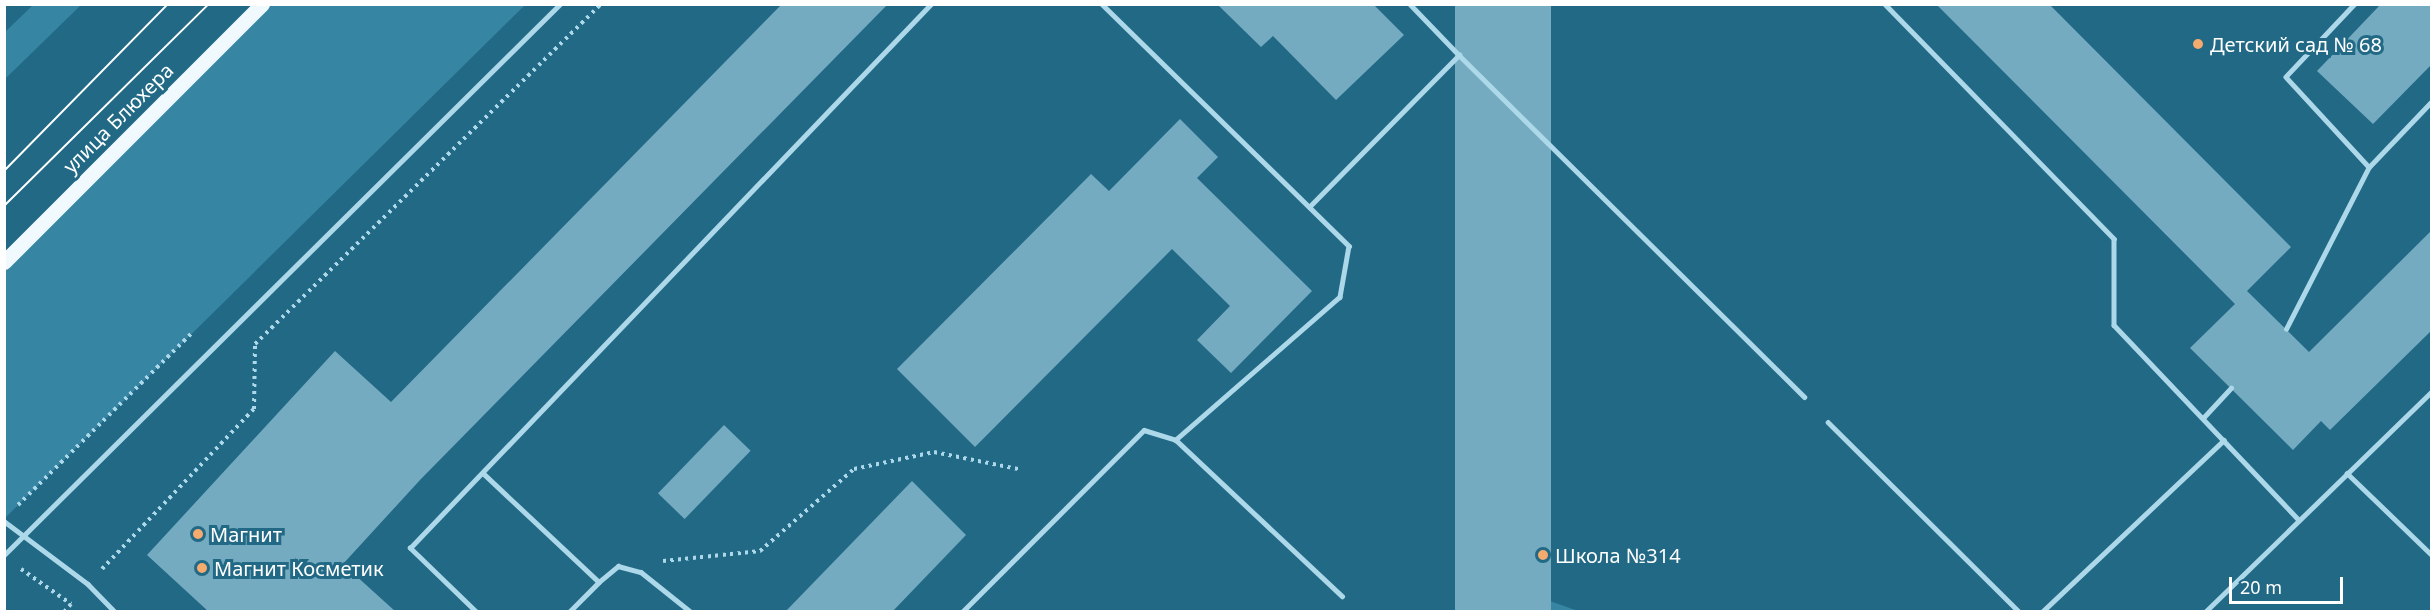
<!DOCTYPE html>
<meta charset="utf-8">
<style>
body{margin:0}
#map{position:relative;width:2436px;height:616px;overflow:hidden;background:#226986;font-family:"Noto Sans",sans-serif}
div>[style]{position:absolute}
.green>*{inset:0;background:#3685a3}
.building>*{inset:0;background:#74abc0;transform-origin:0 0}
.path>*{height:4px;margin-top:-2px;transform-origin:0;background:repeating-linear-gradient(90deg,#acd8e9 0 3px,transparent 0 7.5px)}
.lane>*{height:4.5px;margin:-2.25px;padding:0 2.25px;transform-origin:2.25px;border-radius:2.25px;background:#acd8e9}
.primary>*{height:15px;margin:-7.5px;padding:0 7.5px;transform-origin:7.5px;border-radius:7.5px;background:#eff9fe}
.tram>*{height:1.5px;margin:-0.75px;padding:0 0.75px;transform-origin:0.75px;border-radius:0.75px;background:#fff}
.dots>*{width:16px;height:16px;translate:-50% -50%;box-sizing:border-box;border:3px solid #226986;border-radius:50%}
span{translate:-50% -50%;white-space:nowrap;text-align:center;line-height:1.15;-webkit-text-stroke:6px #226986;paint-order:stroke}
.poi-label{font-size:20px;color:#fff}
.left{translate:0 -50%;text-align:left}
.street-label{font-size:20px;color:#fff}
.frame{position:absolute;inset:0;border:6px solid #fff;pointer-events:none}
.scale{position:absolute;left:2229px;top:577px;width:114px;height:27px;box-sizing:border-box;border:3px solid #fff;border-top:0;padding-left:8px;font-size:18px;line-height:21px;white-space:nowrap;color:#fff;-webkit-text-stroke:4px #226986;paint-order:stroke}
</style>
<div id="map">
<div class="green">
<i style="clip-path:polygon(33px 5px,81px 5px,5px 79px,5px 32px)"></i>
<i style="clip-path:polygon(262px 5px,525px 5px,5px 518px,4px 261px)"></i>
<i style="clip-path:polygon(1531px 600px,1550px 601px,1578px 611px,1491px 611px)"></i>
</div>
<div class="building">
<i style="clip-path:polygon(782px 4px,888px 4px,420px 480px,343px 564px,396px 612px,209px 612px,147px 555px,335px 351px,391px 402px)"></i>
<i style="left:1455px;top:4px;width:96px;height:777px"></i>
<i style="clip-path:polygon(1936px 4px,2049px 4px,2291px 247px,2247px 291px,2309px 352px,2432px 230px,2432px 330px,2330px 430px,2321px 421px,2293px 450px,2190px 348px,2235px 304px)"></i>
<i style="clip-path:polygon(2381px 4px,2432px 4px,2432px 64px,2373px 124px,2317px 71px)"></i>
<i style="clip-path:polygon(1218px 5px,1374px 5px,1404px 35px,1336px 100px,1273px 36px,1261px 47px)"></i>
<i style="clip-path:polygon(1180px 119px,1218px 157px,1197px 178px,1312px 291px,1231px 373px,1197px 340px,1230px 306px,1172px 249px,975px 447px,897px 369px,1091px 174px,1109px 191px)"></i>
<i style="left:724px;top:425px;width:37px;height:95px;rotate:44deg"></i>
<i style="clip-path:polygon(912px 481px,966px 535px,892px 612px,785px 612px)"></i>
</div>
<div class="path">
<i style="left:18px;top:505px;width:247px;rotate:-44.7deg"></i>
<i style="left:663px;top:561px;width:98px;rotate:-5.9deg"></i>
<i style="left:760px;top:551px;width:125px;rotate:-41.1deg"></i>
<i style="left:854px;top:469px;width:82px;rotate:-12deg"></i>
<i style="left:934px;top:452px;width:86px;rotate:11.4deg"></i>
<i style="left:21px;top:569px;width:61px;rotate:35deg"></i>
<i style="left:71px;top:604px;width:11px;rotate:131deg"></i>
<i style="left:102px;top:569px;width:221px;rotate:-46.5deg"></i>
<i style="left:254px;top:409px;width:65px;rotate:-89.1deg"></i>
<i style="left:255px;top:344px;width:485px;rotate:-44.5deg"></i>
</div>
<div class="lane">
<i style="left:1102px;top:4px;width:346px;rotate:44.4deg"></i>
<i style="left:1349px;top:246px;width:52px;rotate:100deg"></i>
<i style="left:1340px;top:297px;width:218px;rotate:138.9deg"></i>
<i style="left:1176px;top:440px;width:228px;rotate:43.2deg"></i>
<i style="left:1410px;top:4px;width:71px;rotate:46.1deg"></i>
<i style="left:1885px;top:4px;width:328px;rotate:45.7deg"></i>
<i style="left:2114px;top:239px;width:86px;rotate:90deg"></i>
<i style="left:2114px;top:325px;width:269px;rotate:46.5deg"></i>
<i style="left:2355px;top:4px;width:100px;rotate:133.4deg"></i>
<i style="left:2286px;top:77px;width:122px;rotate:47.3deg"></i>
<i style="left:1309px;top:207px;width:214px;rotate:-45.4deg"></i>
<i style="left:1459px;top:55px;width:486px;rotate:44.7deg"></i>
<i style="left:2286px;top:329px;width:182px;rotate:-62.9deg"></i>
<i style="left:2369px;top:167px;width:91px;rotate:-46.3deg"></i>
<i style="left:2203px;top:418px;width:41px;rotate:-47deg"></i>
<i style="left:1828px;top:422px;width:269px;rotate:44.8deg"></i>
<i style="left:483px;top:473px;width:159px;rotate:43.2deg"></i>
<i style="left:599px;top:582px;width:25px;rotate:-40deg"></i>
<i style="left:618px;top:566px;width:24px;rotate:15deg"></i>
<i style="left:641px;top:572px;width:64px;rotate:38.7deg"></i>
<i style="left:2347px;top:473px;width:118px;rotate:44deg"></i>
<i style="left:4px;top:521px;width:105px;rotate:36.9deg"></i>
<i style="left:88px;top:584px;width:39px;rotate:46deg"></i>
<i style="left:4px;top:555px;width:783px;rotate:-44.74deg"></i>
<i style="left:476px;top:612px;width:92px;rotate:-135.9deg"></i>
<i style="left:410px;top:548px;width:753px;rotate:-46.24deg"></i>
<i style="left:569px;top:612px;width:42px;rotate:-45deg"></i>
<i style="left:962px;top:612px;width:257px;rotate:-45deg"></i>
<i style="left:1144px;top:430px;width:34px;rotate:17deg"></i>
<i style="left:2042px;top:612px;width:250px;rotate:-43.4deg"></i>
<i style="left:2205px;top:612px;width:317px;rotate:-44.2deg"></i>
</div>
<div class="primary">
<i style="left:4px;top:262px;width:365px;rotate:-45deg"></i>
</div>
<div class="tram">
<i style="left:4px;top:171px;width:234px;rotate:-45.5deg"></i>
<i style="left:4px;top:206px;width:288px;rotate:-44.6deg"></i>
</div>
<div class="dots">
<i style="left:2198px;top:44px;background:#f5aa6e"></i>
<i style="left:198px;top:534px;background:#f5aa6e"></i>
<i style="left:1543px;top:555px;background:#f5aa6e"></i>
<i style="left:202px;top:568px;background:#f5aa6e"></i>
</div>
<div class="poi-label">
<span class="left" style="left:2210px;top:44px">Детский сад № 68</span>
<span class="left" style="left:210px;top:534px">Магнит</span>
<span class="left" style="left:1555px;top:555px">Школа №314</span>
<span class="left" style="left:214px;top:568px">Магнит Косметик</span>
</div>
<div class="street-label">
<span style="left:118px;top:118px;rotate:-45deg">улица Блюхера</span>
</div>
<div class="frame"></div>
<div class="scale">20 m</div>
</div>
